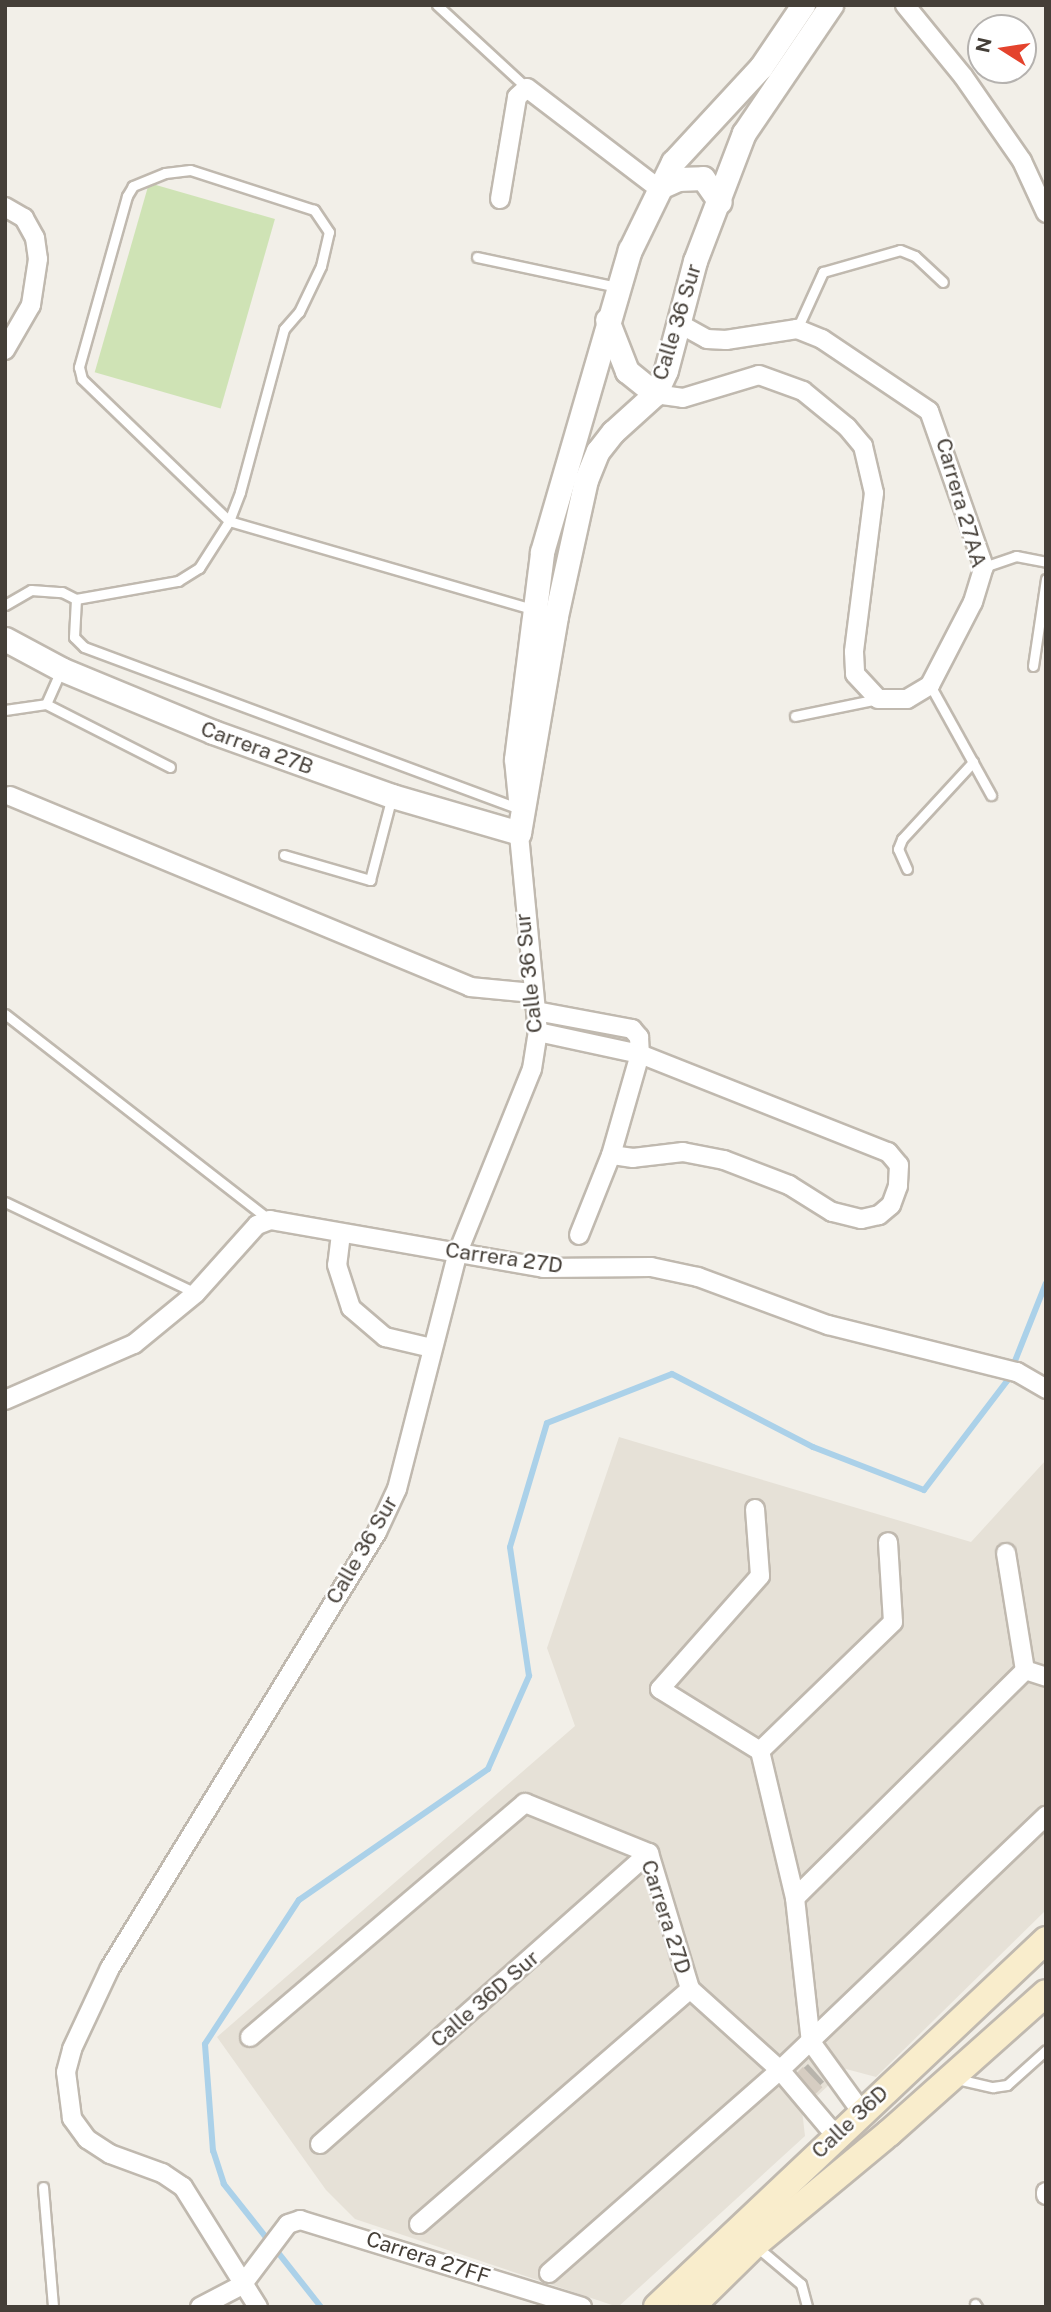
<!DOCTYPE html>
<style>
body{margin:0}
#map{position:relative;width:1051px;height:2312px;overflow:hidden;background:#f2efe8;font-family:"Public Sans",sans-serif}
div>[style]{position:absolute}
.residential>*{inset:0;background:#e6e1d7}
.green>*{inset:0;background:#cfe3b5;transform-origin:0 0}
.shadow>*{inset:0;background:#0003;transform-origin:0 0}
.stream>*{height:6px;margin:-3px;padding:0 3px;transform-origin:3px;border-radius:3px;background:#abd1e9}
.building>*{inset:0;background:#d6cdc2;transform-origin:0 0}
.roads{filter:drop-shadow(2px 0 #c0b9af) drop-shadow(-2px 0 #c0b9af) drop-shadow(0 2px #c0b9af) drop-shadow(0 -2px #c0b9af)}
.service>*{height:9px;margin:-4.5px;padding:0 4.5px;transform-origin:4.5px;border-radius:4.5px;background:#fff}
.minor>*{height:18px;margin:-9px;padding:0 9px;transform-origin:9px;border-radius:9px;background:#fff}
.tertiary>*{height:23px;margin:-11.5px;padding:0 11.5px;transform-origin:11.5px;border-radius:11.5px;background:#fff}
.secondary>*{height:26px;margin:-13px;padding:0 13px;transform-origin:13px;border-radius:13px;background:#f9edcc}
span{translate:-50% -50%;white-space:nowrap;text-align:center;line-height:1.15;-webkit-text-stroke:5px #fff;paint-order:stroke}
.street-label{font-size:21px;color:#453f38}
.frame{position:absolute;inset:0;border:7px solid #453f38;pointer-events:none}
.north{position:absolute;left:967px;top:14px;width:70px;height:70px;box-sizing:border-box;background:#fff;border:2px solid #b5b2af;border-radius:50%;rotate:282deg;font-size:19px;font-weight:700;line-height:28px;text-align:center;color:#453f38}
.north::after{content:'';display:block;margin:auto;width:24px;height:32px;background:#e4432d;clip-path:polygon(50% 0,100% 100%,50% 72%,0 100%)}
</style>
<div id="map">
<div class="residential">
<i style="clip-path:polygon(619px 1437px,971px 1542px,1046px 1460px,1046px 1910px,876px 2077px,846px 2069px,802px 2110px,805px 2136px,618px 2307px,355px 2219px,326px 2190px,217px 2037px,575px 1726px,547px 1648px)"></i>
</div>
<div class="green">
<i style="left:149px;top:183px;width:131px;height:197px;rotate:16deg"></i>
</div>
<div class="shadow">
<i style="left:808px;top:2064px;width:24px;height:20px;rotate:48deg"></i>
</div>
<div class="stream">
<i style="left:321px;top:2307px;width:157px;rotate:-128.3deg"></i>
<i style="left:224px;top:2184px;width:35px;rotate:-108deg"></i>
<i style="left:213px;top:2151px;width:107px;rotate:-94.3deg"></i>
<i style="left:205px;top:2044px;width:172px;rotate:-56.9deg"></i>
<i style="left:299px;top:1900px;width:230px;rotate:-34.7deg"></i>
<i style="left:488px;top:1769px;width:102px;rotate:-66.2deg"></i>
<i style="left:529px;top:1676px;width:130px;rotate:-98.4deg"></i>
<i style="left:510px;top:1547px;width:129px;rotate:-73.4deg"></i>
<i style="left:547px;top:1423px;width:134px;rotate:-21.4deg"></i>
<i style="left:672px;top:1374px;width:159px;rotate:27.4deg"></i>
<i style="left:813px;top:1447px;width:119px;rotate:21.2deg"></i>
<i style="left:924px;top:1490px;width:137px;rotate:-52.7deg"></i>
<i style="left:1007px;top:1381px;width:105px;rotate:-68.3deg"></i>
</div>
<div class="building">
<i style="left:803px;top:2067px;width:28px;height:16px;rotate:46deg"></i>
</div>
<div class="roads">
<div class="service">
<i style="left:437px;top:5px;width:122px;rotate:42.7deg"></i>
<i style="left:477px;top:257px;width:143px;rotate:12.1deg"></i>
<i style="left:797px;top:329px;width:63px;rotate:-65.5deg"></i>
<i style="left:823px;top:272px;width:80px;rotate:-15.9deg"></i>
<i style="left:900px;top:250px;width:16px;rotate:22deg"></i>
<i style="left:915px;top:256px;width:38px;rotate:43deg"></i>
<i style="left:984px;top:567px;width:34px;rotate:-19deg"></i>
<i style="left:1016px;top:556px;width:31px;rotate:11deg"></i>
<i style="left:76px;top:599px;width:104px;rotate:-10deg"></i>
<i style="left:178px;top:581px;width:25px;rotate:-32deg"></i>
<i style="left:199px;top:568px;width:56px;rotate:-57.4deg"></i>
<i style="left:229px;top:521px;width:31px;rotate:-69deg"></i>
<i style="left:240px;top:492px;width:169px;rotate:-74.9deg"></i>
<i style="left:284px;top:329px;width:23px;rotate:-49deg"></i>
<i style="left:299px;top:312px;width:51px;rotate:-64.4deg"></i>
<i style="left:321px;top:266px;width:35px;rotate:-77deg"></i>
<i style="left:329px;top:232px;width:27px;rotate:-124deg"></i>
<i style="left:314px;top:210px;width:130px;rotate:-162.1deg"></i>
<i style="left:190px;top:170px;width:25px;rotate:173deg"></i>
<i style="left:165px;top:173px;width:35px;rotate:158deg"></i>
<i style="left:133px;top:186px;width:12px;rotate:121deg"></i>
<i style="left:127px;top:196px;width:178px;rotate:105.7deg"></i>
<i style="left:79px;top:367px;width:12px;rotate:76deg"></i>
<i style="left:82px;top:379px;width:204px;rotate:44deg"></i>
<i style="left:229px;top:521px;width:316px;rotate:16.2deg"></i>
<i style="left:5px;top:605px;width:30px;rotate:-30deg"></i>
<i style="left:31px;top:590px;width:31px;rotate:4deg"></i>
<i style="left:62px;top:592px;width:16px;rotate:27deg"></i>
<i style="left:76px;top:599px;width:38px;rotate:93deg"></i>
<i style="left:74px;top:637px;width:14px;rotate:45deg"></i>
<i style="left:84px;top:647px;width:465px;rotate:20.4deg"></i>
<i style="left:1033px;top:666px;width:88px;rotate:-81.5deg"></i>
<i style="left:930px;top:685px;width:126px;rotate:61deg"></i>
<i style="left:46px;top:704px;width:139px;rotate:26.9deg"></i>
<i style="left:5px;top:710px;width:41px;rotate:-8.3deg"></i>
<i style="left:46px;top:704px;width:37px;rotate:-66deg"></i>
<i style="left:795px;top:716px;width:85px;rotate:-11.6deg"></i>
<i style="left:284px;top:855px;width:90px;rotate:16.2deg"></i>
<i style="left:370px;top:880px;width:87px;rotate:-75.3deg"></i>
<i style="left:907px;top:869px;width:22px;rotate:-114deg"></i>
<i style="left:898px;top:849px;width:11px;rotate:-68deg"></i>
<i style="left:902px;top:839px;width:105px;rotate:-47.3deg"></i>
<i style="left:5px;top:1014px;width:336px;rotate:37.9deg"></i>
<i style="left:5px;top:1202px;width:212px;rotate:25.5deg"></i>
<i style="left:957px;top:2079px;width:37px;rotate:13deg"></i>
<i style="left:993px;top:2087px;width:14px;rotate:-8deg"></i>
<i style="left:1007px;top:2085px;width:52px;rotate:-41.9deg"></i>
<i style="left:43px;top:2187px;width:120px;rotate:85.2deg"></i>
<i style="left:757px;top:2247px;width:57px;rotate:40.1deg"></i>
<i style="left:801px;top:2284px;width:24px;rotate:75deg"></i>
<i style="left:975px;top:2304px;width:4px;rotate:56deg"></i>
</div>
<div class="minor">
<i style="left:905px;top:5px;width:92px;rotate:50.8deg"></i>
<i style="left:963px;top:76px;width:103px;rotate:55.2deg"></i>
<i style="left:1022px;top:161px;width:57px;rotate:65.2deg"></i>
<i style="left:500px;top:199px;width:103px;rotate:-80.5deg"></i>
<i style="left:517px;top:97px;width:13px;rotate:-42deg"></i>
<i style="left:527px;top:88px;width:165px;rotate:37.4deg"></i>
<i style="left:5px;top:207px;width:22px;rotate:30deg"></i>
<i style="left:24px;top:218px;width:23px;rotate:61deg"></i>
<i style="left:35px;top:238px;width:21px;rotate:82deg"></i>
<i style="left:38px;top:259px;width:47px;rotate:98.7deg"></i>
<i style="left:31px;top:305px;width:52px;rotate:120deg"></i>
<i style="left:655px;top:394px;width:28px;rotate:8deg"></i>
<i style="left:683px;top:398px;width:79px;rotate:-16.8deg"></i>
<i style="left:759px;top:375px;width:47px;rotate:20deg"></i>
<i style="left:803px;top:391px;width:57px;rotate:39.3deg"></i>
<i style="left:847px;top:427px;width:25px;rotate:50deg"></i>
<i style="left:863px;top:446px;width:48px;rotate:76.8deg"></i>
<i style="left:874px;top:493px;width:160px;rotate:97.2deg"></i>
<i style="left:854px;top:652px;width:22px;rotate:87deg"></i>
<i style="left:855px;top:674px;width:34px;rotate:47deg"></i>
<i style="left:878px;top:699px;width:29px"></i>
<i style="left:907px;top:699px;width:27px;rotate:-31deg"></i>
<i style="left:930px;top:685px;width:93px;rotate:-62.6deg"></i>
<i style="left:973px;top:602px;width:37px;rotate:-73deg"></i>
<i style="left:984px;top:567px;width:165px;rotate:-109.4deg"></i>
<i style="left:929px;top:411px;width:129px;rotate:-146.1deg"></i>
<i style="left:822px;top:339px;width:27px;rotate:-158deg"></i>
<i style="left:797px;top:329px;width:72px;rotate:171.2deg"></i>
<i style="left:726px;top:340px;width:19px;rotate:-177deg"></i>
<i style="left:707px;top:339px;width:33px;rotate:-151deg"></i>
<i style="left:10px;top:796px;width:498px;rotate:22.5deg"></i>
<i style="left:470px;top:987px;width:63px;rotate:5.4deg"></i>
<i style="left:536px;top:1011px;width:98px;rotate:10.6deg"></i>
<i style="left:632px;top:1029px;width:11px;rotate:49deg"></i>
<i style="left:639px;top:1037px;width:17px;rotate:87deg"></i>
<i style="left:640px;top:1054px;width:105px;rotate:106deg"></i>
<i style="left:611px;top:1155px;width:86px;rotate:111.8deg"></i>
<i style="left:538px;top:1032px;width:104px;rotate:12.2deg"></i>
<i style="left:640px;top:1054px;width:267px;rotate:21.6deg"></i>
<i style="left:888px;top:1152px;width:17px;rotate:50deg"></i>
<i style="left:899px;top:1165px;width:21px;rotate:93deg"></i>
<i style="left:898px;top:1186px;width:20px;rotate:110deg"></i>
<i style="left:891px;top:1205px;width:16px;rotate:140deg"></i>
<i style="left:879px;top:1215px;width:18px;rotate:167deg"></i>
<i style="left:861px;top:1219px;width:30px;rotate:-166deg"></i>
<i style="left:832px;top:1212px;width:51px;rotate:-147.9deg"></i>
<i style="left:789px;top:1185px;width:70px;rotate:-159deg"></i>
<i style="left:724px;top:1160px;width:42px;rotate:-169deg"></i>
<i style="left:683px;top:1152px;width:50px;rotate:173.2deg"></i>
<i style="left:633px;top:1158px;width:22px;rotate:-172deg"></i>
<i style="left:341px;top:1234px;width:31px;rotate:97deg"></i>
<i style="left:337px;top:1265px;width:45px;rotate:72deg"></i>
<i style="left:351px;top:1308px;width:45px;rotate:40.5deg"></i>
<i style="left:385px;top:1337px;width:48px;rotate:13.2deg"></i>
<i style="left:5px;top:1400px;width:141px;rotate:-23.5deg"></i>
<i style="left:134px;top:1344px;width:80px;rotate:-39.4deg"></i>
<i style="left:196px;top:1293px;width:91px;rotate:-48.1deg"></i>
<i style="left:257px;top:1225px;width:14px;rotate:-21deg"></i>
<i style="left:270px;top:1220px;width:278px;rotate:9.9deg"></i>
<i style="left:544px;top:1268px;width:107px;rotate:-0.5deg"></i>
<i style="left:651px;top:1267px;width:48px;rotate:12deg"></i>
<i style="left:698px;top:1277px;width:139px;rotate:20.3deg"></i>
<i style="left:828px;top:1325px;width:195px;rotate:14deg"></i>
<i style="left:1017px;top:1372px;width:34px;rotate:30deg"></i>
<i style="left:755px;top:1509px;width:67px;rotate:85.7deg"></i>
<i style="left:760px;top:1576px;width:151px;rotate:131.5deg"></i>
<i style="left:660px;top:1689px;width:118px;rotate:31.8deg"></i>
<i style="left:760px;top:1751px;width:151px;rotate:76.6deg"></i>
<i style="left:795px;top:1898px;width:145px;rotate:83.7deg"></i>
<i style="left:811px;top:2042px;width:85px;rotate:54.1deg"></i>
<i style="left:1006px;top:1553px;width:119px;rotate:80.8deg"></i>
<i style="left:760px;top:1751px;width:185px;rotate:-44.1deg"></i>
<i style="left:893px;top:1622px;width:80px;rotate:-93.6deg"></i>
<i style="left:795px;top:1898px;width:324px;rotate:-44.7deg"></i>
<i style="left:1025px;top:1670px;width:22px;rotate:18deg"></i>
<i style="left:250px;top:2037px;width:361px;rotate:-40.4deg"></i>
<i style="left:525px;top:1803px;width:134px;rotate:22deg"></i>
<i style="left:649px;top:1853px;width:142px;rotate:73.2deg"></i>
<i style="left:690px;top:1989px;width:121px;rotate:42deg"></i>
<i style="left:780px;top:2070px;width:85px;rotate:49.8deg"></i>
<i style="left:320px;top:2144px;width:439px;rotate:-41.5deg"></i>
<i style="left:1046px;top:2192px;width:3px;rotate:90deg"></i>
<i style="left:419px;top:2224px;width:359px;rotate:-40.9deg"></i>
<i style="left:549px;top:2273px;width:308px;rotate:-41.3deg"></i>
<i style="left:780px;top:2070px;width:368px;rotate:-43.7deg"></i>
<i style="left:200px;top:2307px;width:47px;rotate:-27.6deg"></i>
<i style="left:242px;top:2285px;width:76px;rotate:-53deg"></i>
<i style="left:288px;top:2224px;width:13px;rotate:-18deg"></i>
<i style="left:300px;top:2220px;width:295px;rotate:17.1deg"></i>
<i style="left:258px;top:2307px;width:142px;rotate:-122deg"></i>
<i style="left:183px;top:2187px;width:25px;rotate:-146deg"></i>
<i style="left:162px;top:2173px;width:55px;rotate:-159.9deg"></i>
<i style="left:110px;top:2154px;width:27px;rotate:-147deg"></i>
<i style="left:87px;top:2139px;width:26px;rotate:-126deg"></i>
<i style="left:72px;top:2118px;width:46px;rotate:-97.4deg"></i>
<i style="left:66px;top:2072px;width:24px;rotate:-75deg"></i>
<i style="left:72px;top:2049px;width:89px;rotate:-64.9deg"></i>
<i style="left:110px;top:1968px;width:511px;rotate:-58.52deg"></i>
<i style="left:377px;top:1532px;width:47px;rotate:-65.1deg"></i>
<i style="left:397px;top:1489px;width:245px;rotate:-75.6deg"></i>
<i style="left:458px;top:1252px;width:197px;rotate:-68deg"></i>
<i style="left:532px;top:1069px;width:37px;rotate:-81deg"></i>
<i style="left:538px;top:1032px;width:200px;rotate:-95.5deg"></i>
</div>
<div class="tertiary">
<i style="left:658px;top:188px;width:22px;rotate:-24deg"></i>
<i style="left:678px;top:179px;width:25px;rotate:-2deg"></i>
<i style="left:703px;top:178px;width:29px;rotate:55deg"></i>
<i style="left:607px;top:320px;width:55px;rotate:68.6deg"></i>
<i style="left:627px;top:371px;width:36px;rotate:39deg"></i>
<i style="left:5px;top:639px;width:64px;rotate:28.2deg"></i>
<i style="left:61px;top:669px;width:165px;rotate:22.5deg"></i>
<i style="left:213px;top:732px;width:190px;rotate:19.7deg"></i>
<i style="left:392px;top:796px;width:132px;rotate:16.2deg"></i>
<i style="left:519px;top:833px;width:220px;rotate:-80.3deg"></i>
<i style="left:556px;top:616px;width:139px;rotate:-77.6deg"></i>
<i style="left:586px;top:480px;width:31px;rotate:-68deg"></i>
<i style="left:598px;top:451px;width:24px;rotate:-52deg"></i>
<i style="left:613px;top:432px;width:57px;rotate:-42.1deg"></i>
<i style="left:655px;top:394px;width:26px;rotate:-65deg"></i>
<i style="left:666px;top:370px;width:113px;rotate:-75.1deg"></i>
<i style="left:695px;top:261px;width:137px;rotate:-69.1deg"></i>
<i style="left:744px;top:133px;width:155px;rotate:-55.8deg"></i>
<i style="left:520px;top:799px;width:40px;rotate:-95.7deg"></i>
<i style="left:516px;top:759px;width:209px;rotate:-82.8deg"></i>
<i style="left:542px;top:552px;width:315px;rotate:-73.8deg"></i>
<i style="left:630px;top:250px;width:98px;rotate:-64deg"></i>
<i style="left:673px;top:162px;width:129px;rotate:-47.2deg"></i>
<i style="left:761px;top:67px;width:75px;rotate:-55.9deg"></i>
</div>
<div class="secondary">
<i style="left:657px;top:2307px;width:535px;rotate:-43.33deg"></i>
<i style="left:691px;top:2307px;width:88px;rotate:-44.5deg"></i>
<i style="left:754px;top:2245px;width:175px;rotate:-39.7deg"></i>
<i style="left:889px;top:2133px;width:210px;rotate:-41.7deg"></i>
</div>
</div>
<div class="street-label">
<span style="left:677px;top:322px;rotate:-73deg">Calle 36 Sur</span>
<span style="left:961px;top:503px;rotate:74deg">Carrera 27AA</span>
<span style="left:257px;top:748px;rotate:20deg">Carrera 27B</span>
<span style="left:529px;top:973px;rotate:-96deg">Calle 36 Sur</span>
<span style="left:504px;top:1258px;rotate:8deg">Carrera 27D</span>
<span style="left:362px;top:1550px;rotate:-60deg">Calle 36 Sur</span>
<span style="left:666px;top:1917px;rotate:72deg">Carrera 27D</span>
<span style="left:485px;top:1999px;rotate:-41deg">Calle 36D Sur</span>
<span style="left:850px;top:2122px;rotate:-43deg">Calle 36D</span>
<span style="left:428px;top:2258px;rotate:18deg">Carrera 27FF</span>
</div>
<div class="frame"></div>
<div class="north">N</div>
</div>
